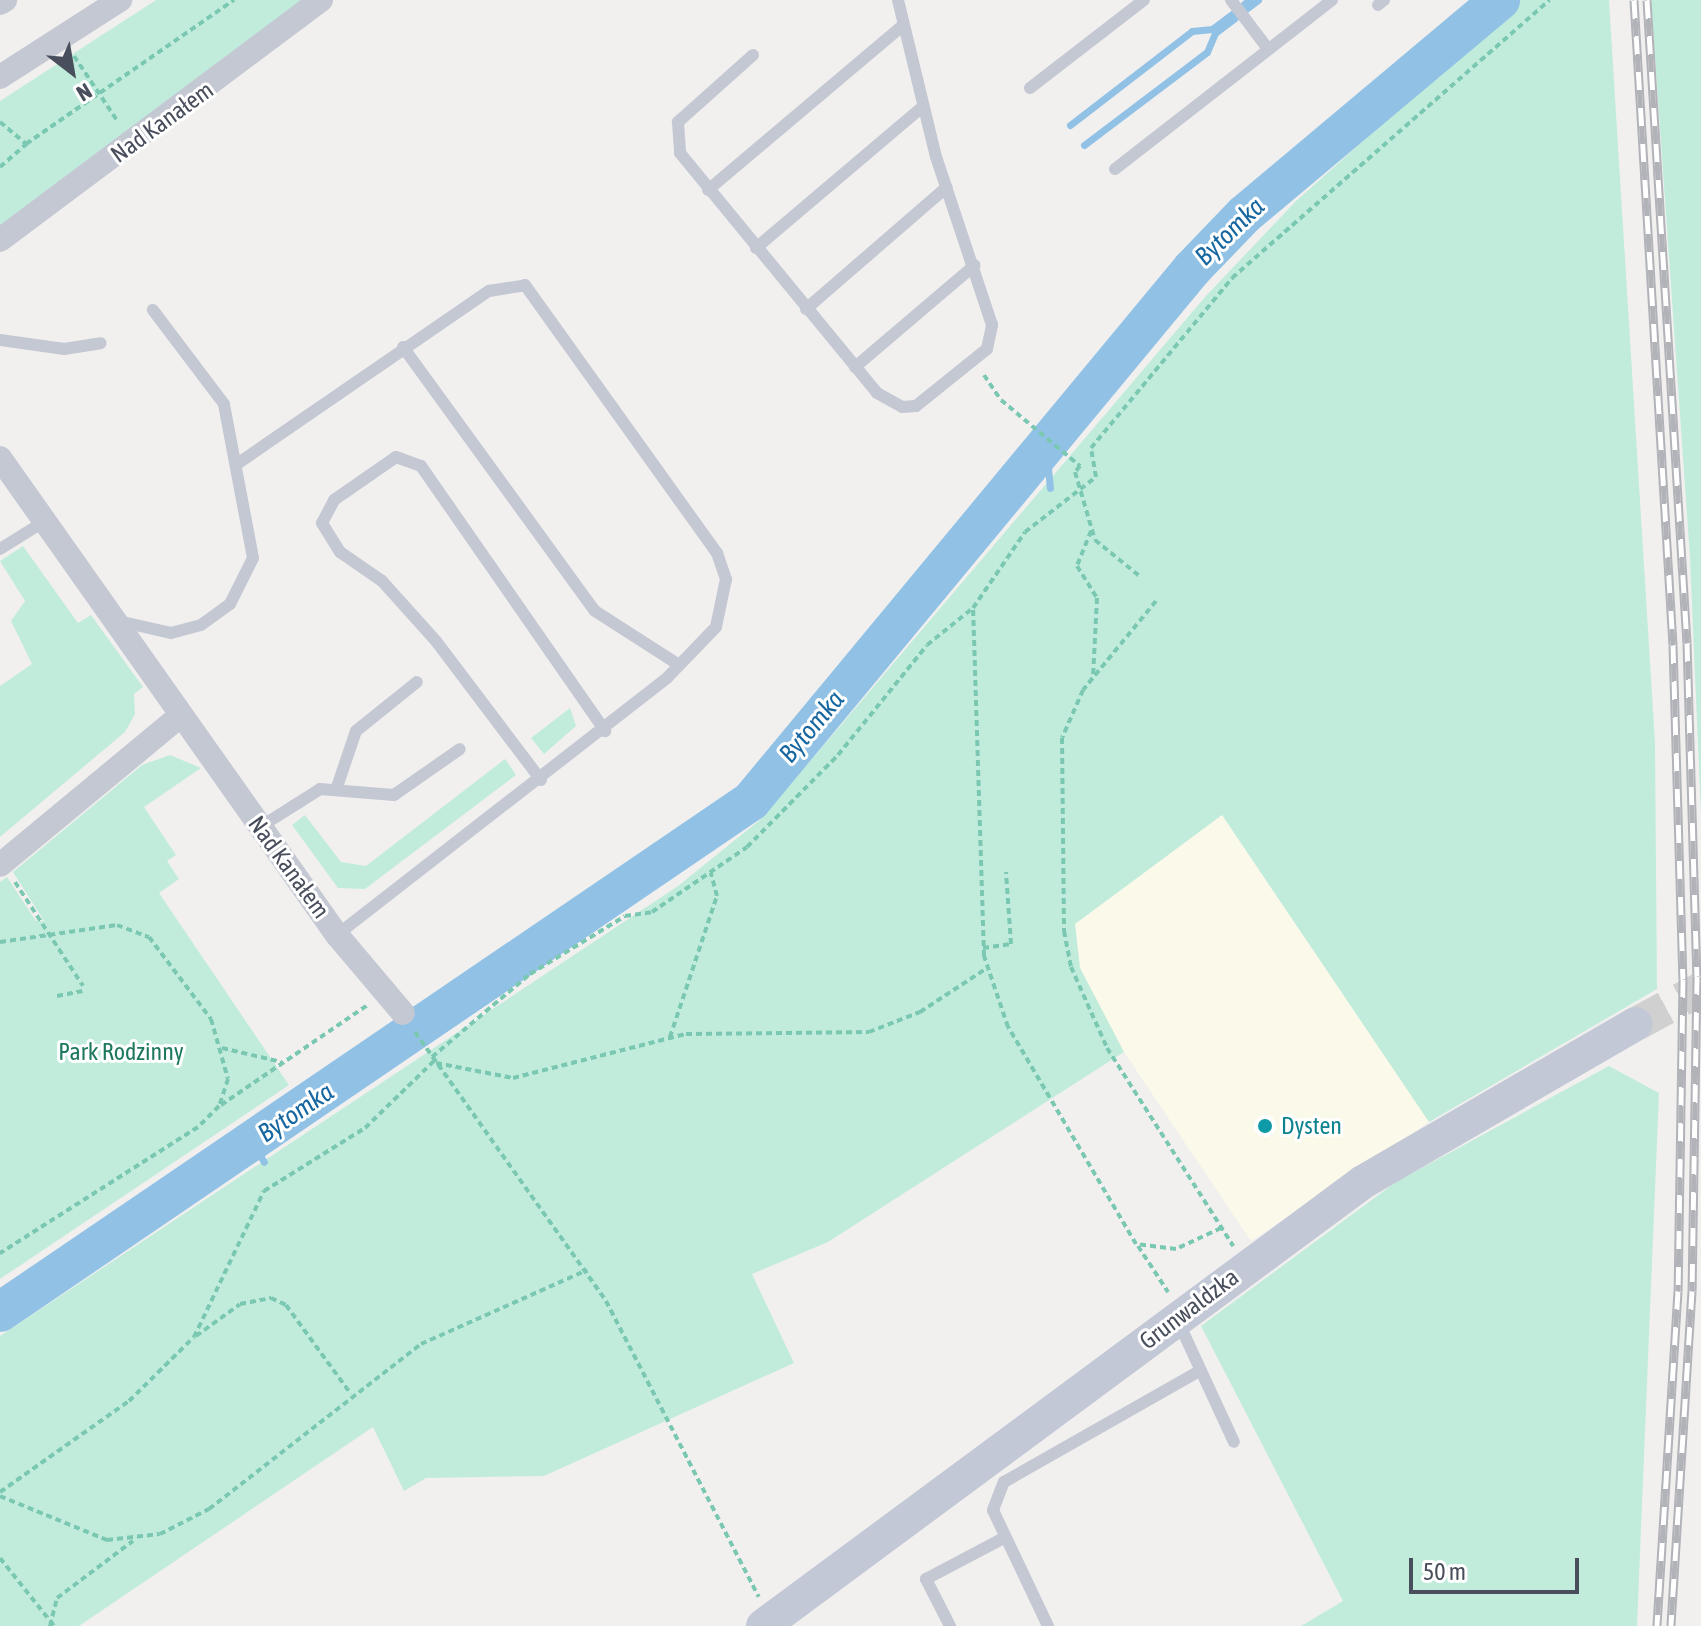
<!DOCTYPE html>
<meta charset="utf-8">
<style>
body{margin:0}
#map{position:relative;width:1701px;height:1626px;overflow:hidden;background:#f2f0ef;font-family:"Asap Condensed",sans-serif}
div>[style]{position:absolute}
.commercial>*{inset:0;background:#fbf9ea}
.green>*{inset:0;background:#c1ecdb}
.stream>*{height:7px;margin:-3.5px;padding:0 3.5px;transform-origin:3.5px;border-radius:3.5px;background:#91c2e6}
.river>*{height:40px;margin:-20px;padding:0 20px;transform-origin:20px;border-radius:20px;background:#91c2e6}
.secondary-tunnel>*{height:34px;margin-top:-17px;transform-origin:0;background:repeating-linear-gradient(90deg,#d0d0d1 0 34px,transparent 0 51px)}
.path>*{height:4px;margin-top:-2px;transform-origin:0;background:repeating-linear-gradient(90deg,#7bc8b2 0 6px,transparent 0 10px)}
.lane>*{height:12px;margin:-6px;padding:0 6px;transform-origin:6px;border-radius:6px;background:#c4c8d3}
.street>*{height:24px;margin:-12px;padding:0 12px;transform-origin:12px;border-radius:12px;background:#c4c8d3}
.secondary>*{height:34px;margin:-17px;padding:0 17px;transform-origin:17px;border-radius:17px;background:#c3c8d7}
.rail>*{height:9px;margin-top:-4.5px;transform-origin:0;background:repeating-linear-gradient(90deg,#fff 0 18px,#b2b3b9 0 36px);box-sizing:border-box;border-block:2px solid #b2b3b9}
.dots>*{width:22px;height:22px;translate:-50% -50%;box-sizing:border-box;border:4px solid #fff;border-radius:50%}
span{translate:-50% -50%;white-space:nowrap;text-align:center;line-height:1.15;-webkit-text-stroke:6px #fff;paint-order:stroke}
.street-label{font-size:24px;color:#484e5b}
.park-label{font-size:24px;color:#1e785e}
.culture-label{font-size:24px;color:#0d838f}
.left{translate:0 -50%;text-align:left}
.water-label{font-size:26px;color:#1666a0;font-style:italic}
.north{position:absolute;left:32px;top:32px;width:80px;height:80px;-webkit-text-stroke:6px #fff;paint-order:stroke;rotate:149deg;font-size:22px;font-weight:700;line-height:32px;text-align:center;color:#484e5b}
.north::after{content:'';display:block;margin:auto;width:28px;height:36px;background:#484e5b;clip-path:polygon(50% 0,100% 100%,50% 72%,0 100%)}
.scale{position:absolute;left:1409px;top:1558px;width:170px;height:36px;box-sizing:border-box;border:4px solid #484e5b;border-top:0;padding-left:10px;font-size:24px;line-height:28px;white-space:nowrap;color:#484e5b;-webkit-text-stroke:6px #fff;paint-order:stroke}
</style>
<div id="map">
<div class="commercial">
<i style="clip-path:polygon(1223px 814px,1429px 1122px,1251px 1241px,1124px 1052px,1080px 968px,1075px 924px)"></i>
</div>
<div class="green">
<i style="clip-path:polygon(156px 0,312px 0,0 232px,0 101px)"></i>
<i style="clip-path:polygon(1520px 0,1609px 0,1655px 743px,1657px 989px,1429px 1122px,1222px 815px,1075px 924px,1080px 968px,1124px 1052px,828px 1242px,752px 1274px,794px 1363px,544px 1476px,426px 1478px,404px 1491px,373px 1427px,79px 1626px,0 1626px,0 1336px,678px 886px,761px 819px,1205px 297px,1295px 202px)"></i>
<i style="clip-path:polygon(1651px 0,1701px 0,1701px 814px,1690px 558px)"></i>
<i style="clip-path:polygon(23px 546px,78px 623px,91px 615px,143px 687px,134px 694px,135px 714px,125px 732px,0 837px,0 686px,32px 664px,11px 621px,25px 601px,0 561px)"></i>
<i style="clip-path:polygon(570px 708px,576px 726px,544px 754px,531px 738px)"></i>
<i style="clip-path:polygon(170px 755px,201px 768px,144px 807px,176px 855px,167px 861px,179px 879px,159px 893px,289px 1085px,0 1279px,0 882px,7px 877px,36px 921px,44px 921px,13px 872px,142px 765px)"></i>
<i style="clip-path:polygon(505px 759px,516px 775px,365px 889px,338px 888px,292px 825px,305px 815px,341px 862px,366px 866px)"></i>
<i style="clip-path:polygon(1609px 1066px,1659px 1093px,1637px 1626px,1301px 1626px,1343px 1601px,1201px 1326px,1396px 1182px)"></i>
</div>
<div class="stream">
<i style="left:1244px;top:4px;width:6px;rotate:-39deg"></i>
<i style="left:1246px;top:9px;width:15px;rotate:-37deg"></i>
<i style="left:1070px;top:125px;width:154px;rotate:-37.6deg"></i>
<i style="left:1192px;top:31px;width:20px;rotate:-6deg"></i>
<i style="left:1212px;top:29px;width:25px;rotate:-37deg"></i>
<i style="left:1084px;top:145px;width:154px;rotate:-37.1deg"></i>
<i style="left:1207px;top:52px;width:21px;rotate:-67deg"></i>
<i style="left:1215px;top:33px;width:25px;rotate:-37deg"></i>
<i style="left:1046px;top:448px;width:40px;rotate:84.3deg"></i>
<i style="left:252px;top:1142px;width:23px;rotate:59deg"></i>
</div>
<div class="river">
<i style="left:0;top:1312px;width:908px;rotate:-34.23deg"></i>
<i style="left:751px;top:801px;width:691px;rotate:-50.34deg"></i>
<i style="left:1192px;top:269px;width:76px;rotate:-46.1deg"></i>
<i style="left:1245px;top:214px;width:333px;rotate:-40deg"></i>
</div>
<div class="secondary-tunnel">
<i style="left:1636px;top:1024px;width:74px;rotate:-28.3deg"></i>
</div>
<div class="path">
<i style="left:74px;top:56px;width:79px;rotate:56.3deg"></i>
<i style="left:0;top:122px;width:34px;rotate:40deg"></i>
<i style="left:26px;top:144px;width:253px;rotate:-34.7deg"></i>
<i style="left:0;top:167px;width:35px;rotate:-41deg"></i>
<i style="left:984px;top:375px;width:30px;rotate:56deg"></i>
<i style="left:1001px;top:400px;width:103px;rotate:39.9deg"></i>
<i style="left:1080px;top:466px;width:8px;rotate:130deg"></i>
<i style="left:1075px;top:472px;width:71px;rotate:73.6deg"></i>
<i style="left:1095px;top:540px;width:60px;rotate:39deg"></i>
<i style="left:1091px;top:531px;width:38px;rotate:112deg"></i>
<i style="left:1077px;top:566px;width:38px;rotate:58deg"></i>
<i style="left:1097px;top:598px;width:78px;rotate:92.9deg"></i>
<i style="left:1156px;top:601px;width:115px;rotate:129.4deg"></i>
<i style="left:1083px;top:690px;width:52px;rotate:113.6deg"></i>
<i style="left:1062px;top:738px;width:193px;rotate:89.4deg"></i>
<i style="left:1064px;top:931px;width:37px;rotate:79deg"></i>
<i style="left:1071px;top:967px;width:89px;rotate:66deg"></i>
<i style="left:1107px;top:1048px;width:235px;rotate:57.5deg"></i>
<i style="left:15px;top:882px;width:124px;rotate:56.8deg"></i>
<i style="left:0;top:942px;width:118px;rotate:-8.3deg"></i>
<i style="left:117px;top:925px;width:34px;rotate:21deg"></i>
<i style="left:149px;top:937px;width:103px;rotate:52.9deg"></i>
<i style="left:211px;top:1019px;width:62px;rotate:74.2deg"></i>
<i style="left:228px;top:1079px;width:28px;rotate:108deg"></i>
<i style="left:219px;top:1106px;width:30px;rotate:135deg"></i>
<i style="left:198px;top:1127px;width:235px;rotate:147.5deg"></i>
<i style="left:983px;top:948px;width:28px;rotate:-8deg"></i>
<i style="left:1011px;top:944px;width:72px;rotate:-94deg"></i>
<i style="left:57px;top:996px;width:26px;rotate:-11deg"></i>
<i style="left:415px;top:1032px;width:330px;rotate:54.6deg"></i>
<i style="left:606px;top:1301px;width:333px;rotate:62.7deg"></i>
<i style="left:670px;top:1037px;width:149px;rotate:-71.6deg"></i>
<i style="left:717px;top:896px;width:24px;rotate:-105deg"></i>
<i style="left:222px;top:1048px;width:61px;rotate:13.3deg"></i>
<i style="left:432px;top:1057px;width:128px;rotate:-40.3deg"></i>
<i style="left:530px;top:974px;width:111px;rotate:-31.4deg"></i>
<i style="left:625px;top:916px;width:27px;rotate:-8deg"></i>
<i style="left:652px;top:912px;width:115px;rotate:-34.4deg"></i>
<i style="left:747px;top:847px;width:129px;rotate:-45.3deg"></i>
<i style="left:838px;top:755px;width:141px;rotate:-51deg"></i>
<i style="left:927px;top:645px;width:59px;rotate:-38.8deg"></i>
<i style="left:436px;top:1063px;width:78px;rotate:11deg"></i>
<i style="left:513px;top:1078px;width:179px;rotate:-14.3deg"></i>
<i style="left:686px;top:1034px;width:183px;rotate:-0.6deg"></i>
<i style="left:869px;top:1032px;width:55px;rotate:-21.4deg"></i>
<i style="left:920px;top:1012px;width:80px;rotate:-33.3deg"></i>
<i style="left:221px;top:1105px;width:179px;rotate:-34.3deg"></i>
<i style="left:1221px;top:1228px;width:50px;rotate:155deg"></i>
<i style="left:1176px;top:1249px;width:40px;rotate:-172.9deg"></i>
<i style="left:1136px;top:1244px;width:252px;rotate:-120.5deg"></i>
<i style="left:1008px;top:1027px;width:75px;rotate:-108.7deg"></i>
<i style="left:984px;top:956px;width:348px;rotate:-91.8deg"></i>
<i style="left:973px;top:608px;width:92px;rotate:-55.6deg"></i>
<i style="left:1025px;top:532px;width:90px;rotate:-37.8deg"></i>
<i style="left:1096px;top:477px;width:29px;rotate:-100deg"></i>
<i style="left:1091px;top:448px;width:221px;rotate:-50.3deg"></i>
<i style="left:1232px;top:278px;width:422px;rotate:-41.2deg"></i>
<i style="left:1138px;top:1246px;width:55px;rotate:56.9deg"></i>
<i style="left:196px;top:1336px;width:54px;rotate:-36deg"></i>
<i style="left:240px;top:1304px;width:32px;rotate:-11deg"></i>
<i style="left:271px;top:1298px;width:17px;rotate:25deg"></i>
<i style="left:286px;top:1305px;width:110px;rotate:53.9deg"></i>
<i style="left:0;top:1492px;width:158px;rotate:-35.2deg"></i>
<i style="left:129px;top:1401px;width:91px;rotate:-44.6deg"></i>
<i style="left:194px;top:1337px;width:162px;rotate:-64.4deg"></i>
<i style="left:264px;top:1191px;width:119px;rotate:-32deg"></i>
<i style="left:365px;top:1128px;width:96px;rotate:-44.2deg"></i>
<i style="left:0;top:1496px;width:116px;rotate:22.4deg"></i>
<i style="left:107px;top:1540px;width:53px;rotate:-6.5deg"></i>
<i style="left:160px;top:1534px;width:55px;rotate:-27deg"></i>
<i style="left:209px;top:1509px;width:269px;rotate:-37.9deg"></i>
<i style="left:421px;top:1344px;width:182px;rotate:-24deg"></i>
<i style="left:0;top:1558px;width:87px;rotate:51.5deg"></i>
<i style="left:50px;top:1626px;width:29px;rotate:-76deg"></i>
<i style="left:57px;top:1598px;width:95px;rotate:-36.9deg"></i>
</div>
<div class="lane">
<i style="left:1231px;top:0;width:61px;rotate:52.9deg"></i>
<i style="left:1378px;top:5px;width:8px;rotate:-40deg"></i>
<i style="left:753px;top:55px;width:101px;rotate:138.2deg"></i>
<i style="left:678px;top:122px;width:31px;rotate:86deg"></i>
<i style="left:680px;top:153px;width:310px;rotate:50.6deg"></i>
<i style="left:877px;top:393px;width:29px;rotate:29deg"></i>
<i style="left:902px;top:407px;width:14px;rotate:-4deg"></i>
<i style="left:916px;top:406px;width:91px;rotate:-38.8deg"></i>
<i style="left:987px;top:349px;width:25px;rotate:-78deg"></i>
<i style="left:992px;top:325px;width:177px;rotate:-108.4deg"></i>
<i style="left:936px;top:157px;width:162px;rotate:-103.6deg"></i>
<i style="left:1030px;top:88px;width:144px;rotate:-37.7deg"></i>
<i style="left:1115px;top:169px;width:275px;rotate:-37.9deg"></i>
<i style="left:708px;top:190px;width:254px;rotate:-40.2deg"></i>
<i style="left:756px;top:248px;width:218px;rotate:-40.3deg"></i>
<i style="left:806px;top:309px;width:186px;rotate:-40.9deg"></i>
<i style="left:0;top:340px;width:65px;rotate:8deg"></i>
<i style="left:64px;top:349px;width:37px;rotate:-9deg"></i>
<i style="left:403px;top:347px;width:326px;rotate:54deg"></i>
<i style="left:595px;top:611px;width:100px;rotate:32.7deg"></i>
<i style="left:855px;top:367px;width:157px;rotate:-40.4deg"></i>
<i style="left:237px;top:464px;width:306px;rotate:-34.5deg"></i>
<i style="left:489px;top:291px;width:36px;rotate:-9deg"></i>
<i style="left:525px;top:285px;width:330px;rotate:54.4deg"></i>
<i style="left:717px;top:553px;width:28px;rotate:71deg"></i>
<i style="left:726px;top:579px;width:49px;rotate:101.8deg"></i>
<i style="left:716px;top:627px;width:71px;rotate:133.9deg"></i>
<i style="left:667px;top:678px;width:418px;rotate:142.1deg"></i>
<i style="left:0;top:549px;width:53px;rotate:-31.9deg"></i>
<i style="left:118px;top:621px;width:54px;rotate:12.8deg"></i>
<i style="left:171px;top:633px;width:31px;rotate:-15deg"></i>
<i style="left:201px;top:625px;width:36px;rotate:-36deg"></i>
<i style="left:230px;top:604px;width:51px;rotate:-63.4deg"></i>
<i style="left:253px;top:558px;width:157px;rotate:-100.7deg"></i>
<i style="left:224px;top:404px;width:118px;rotate:-127.1deg"></i>
<i style="left:541px;top:780px;width:174px;rotate:-127.1deg"></i>
<i style="left:436px;top:641px;width:81px;rotate:-132deg"></i>
<i style="left:382px;top:581px;width:51px;rotate:-145.4deg"></i>
<i style="left:340px;top:552px;width:34px;rotate:-122deg"></i>
<i style="left:322px;top:523px;width:26px;rotate:-62deg"></i>
<i style="left:334px;top:500px;width:75px;rotate:-34.7deg"></i>
<i style="left:396px;top:457px;width:27px;rotate:20deg"></i>
<i style="left:421px;top:466px;width:323px;rotate:55.2deg"></i>
<i style="left:337px;top:787px;width:59px;rotate:-71.3deg"></i>
<i style="left:356px;top:731px;width:78px;rotate:-38.8deg"></i>
<i style="left:260px;top:827px;width:71px;rotate:-32.3deg"></i>
<i style="left:320px;top:789px;width:74px;rotate:4.6deg"></i>
<i style="left:394px;top:795px;width:80px;rotate:-34.9deg"></i>
<i style="left:1178px;top:1321px;width:133px;rotate:65.2deg"></i>
<i style="left:950px;top:1626px;width:53px;rotate:-117.1deg"></i>
<i style="left:926px;top:1579px;width:86px;rotate:-27.8deg"></i>
<i style="left:1048px;top:1626px;width:128px;rotate:-115.4deg"></i>
<i style="left:993px;top:1510px;width:30px;rotate:-69deg"></i>
<i style="left:1004px;top:1482px;width:224px;rotate:-29.6deg"></i>
</div>
<div class="street">
<i style="left:0;top:3px;width:6px;rotate:-31deg"></i>
<i style="left:0;top:77px;width:143px;rotate:-32.7deg"></i>
<i style="left:0;top:240px;width:401px;rotate:-36.8deg"></i>
<i style="left:0;top:458px;width:584px;rotate:54.76deg"></i>
<i style="left:337px;top:935px;width:102px;rotate:49.8deg"></i>
<i style="left:0;top:865px;width:234px;rotate:-39.6deg"></i>
</div>
<div class="secondary">
<i style="left:763px;top:1626px;width:746px;rotate:-36.5deg"></i>
<i style="left:1363px;top:1182px;width:315px;rotate:-30.1deg"></i>
</div>
<div class="rail">
<i style="left:1634px;top:0;width:646px;rotate:86.54deg"></i>
<i style="left:1673px;top:645px;width:334px;rotate:88.3deg"></i>
<i style="left:1683px;top:979px;width:312px;rotate:90.9deg"></i>
<i style="left:1678px;top:1291px;width:336px;rotate:93.6deg"></i>
<i style="left:1647px;top:0;width:644px;rotate:86.44deg"></i>
<i style="left:1687px;top:643px;width:333px;rotate:88.3deg"></i>
<i style="left:1697px;top:976px;width:315px;rotate:90.9deg"></i>
<i style="left:1692px;top:1291px;width:336px;rotate:93.6deg"></i>
</div>
<div class="dots">
<i style="left:1265px;top:1126px;background:#0f9aa8"></i>
</div>
<div class="street-label">
<span style="left:162px;top:122px;rotate:-36deg">Nad Kanałem</span>
<span style="left:289px;top:867px;rotate:54deg">Nad Kanałem</span>
<span style="left:1189px;top:1309px;rotate:-37deg">Grunwaldzka</span>
</div>
<div class="park-label">
<span style="left:121px;top:1052px">Park Rodzinny</span>
</div>
<div class="culture-label">
<span class="left" style="left:1281px;top:1126px">Dysten</span>
</div>
<div class="water-label">
<span style="left:1230px;top:232px;rotate:-44deg">Bytomka</span>
<span style="left:812px;top:727px;rotate:-50deg">Bytomka</span>
<span style="left:296px;top:1113px;rotate:-34deg">Bytomka</span>
</div>
<div class="north">N</div>
<div class="scale">50 m</div>
</div>
